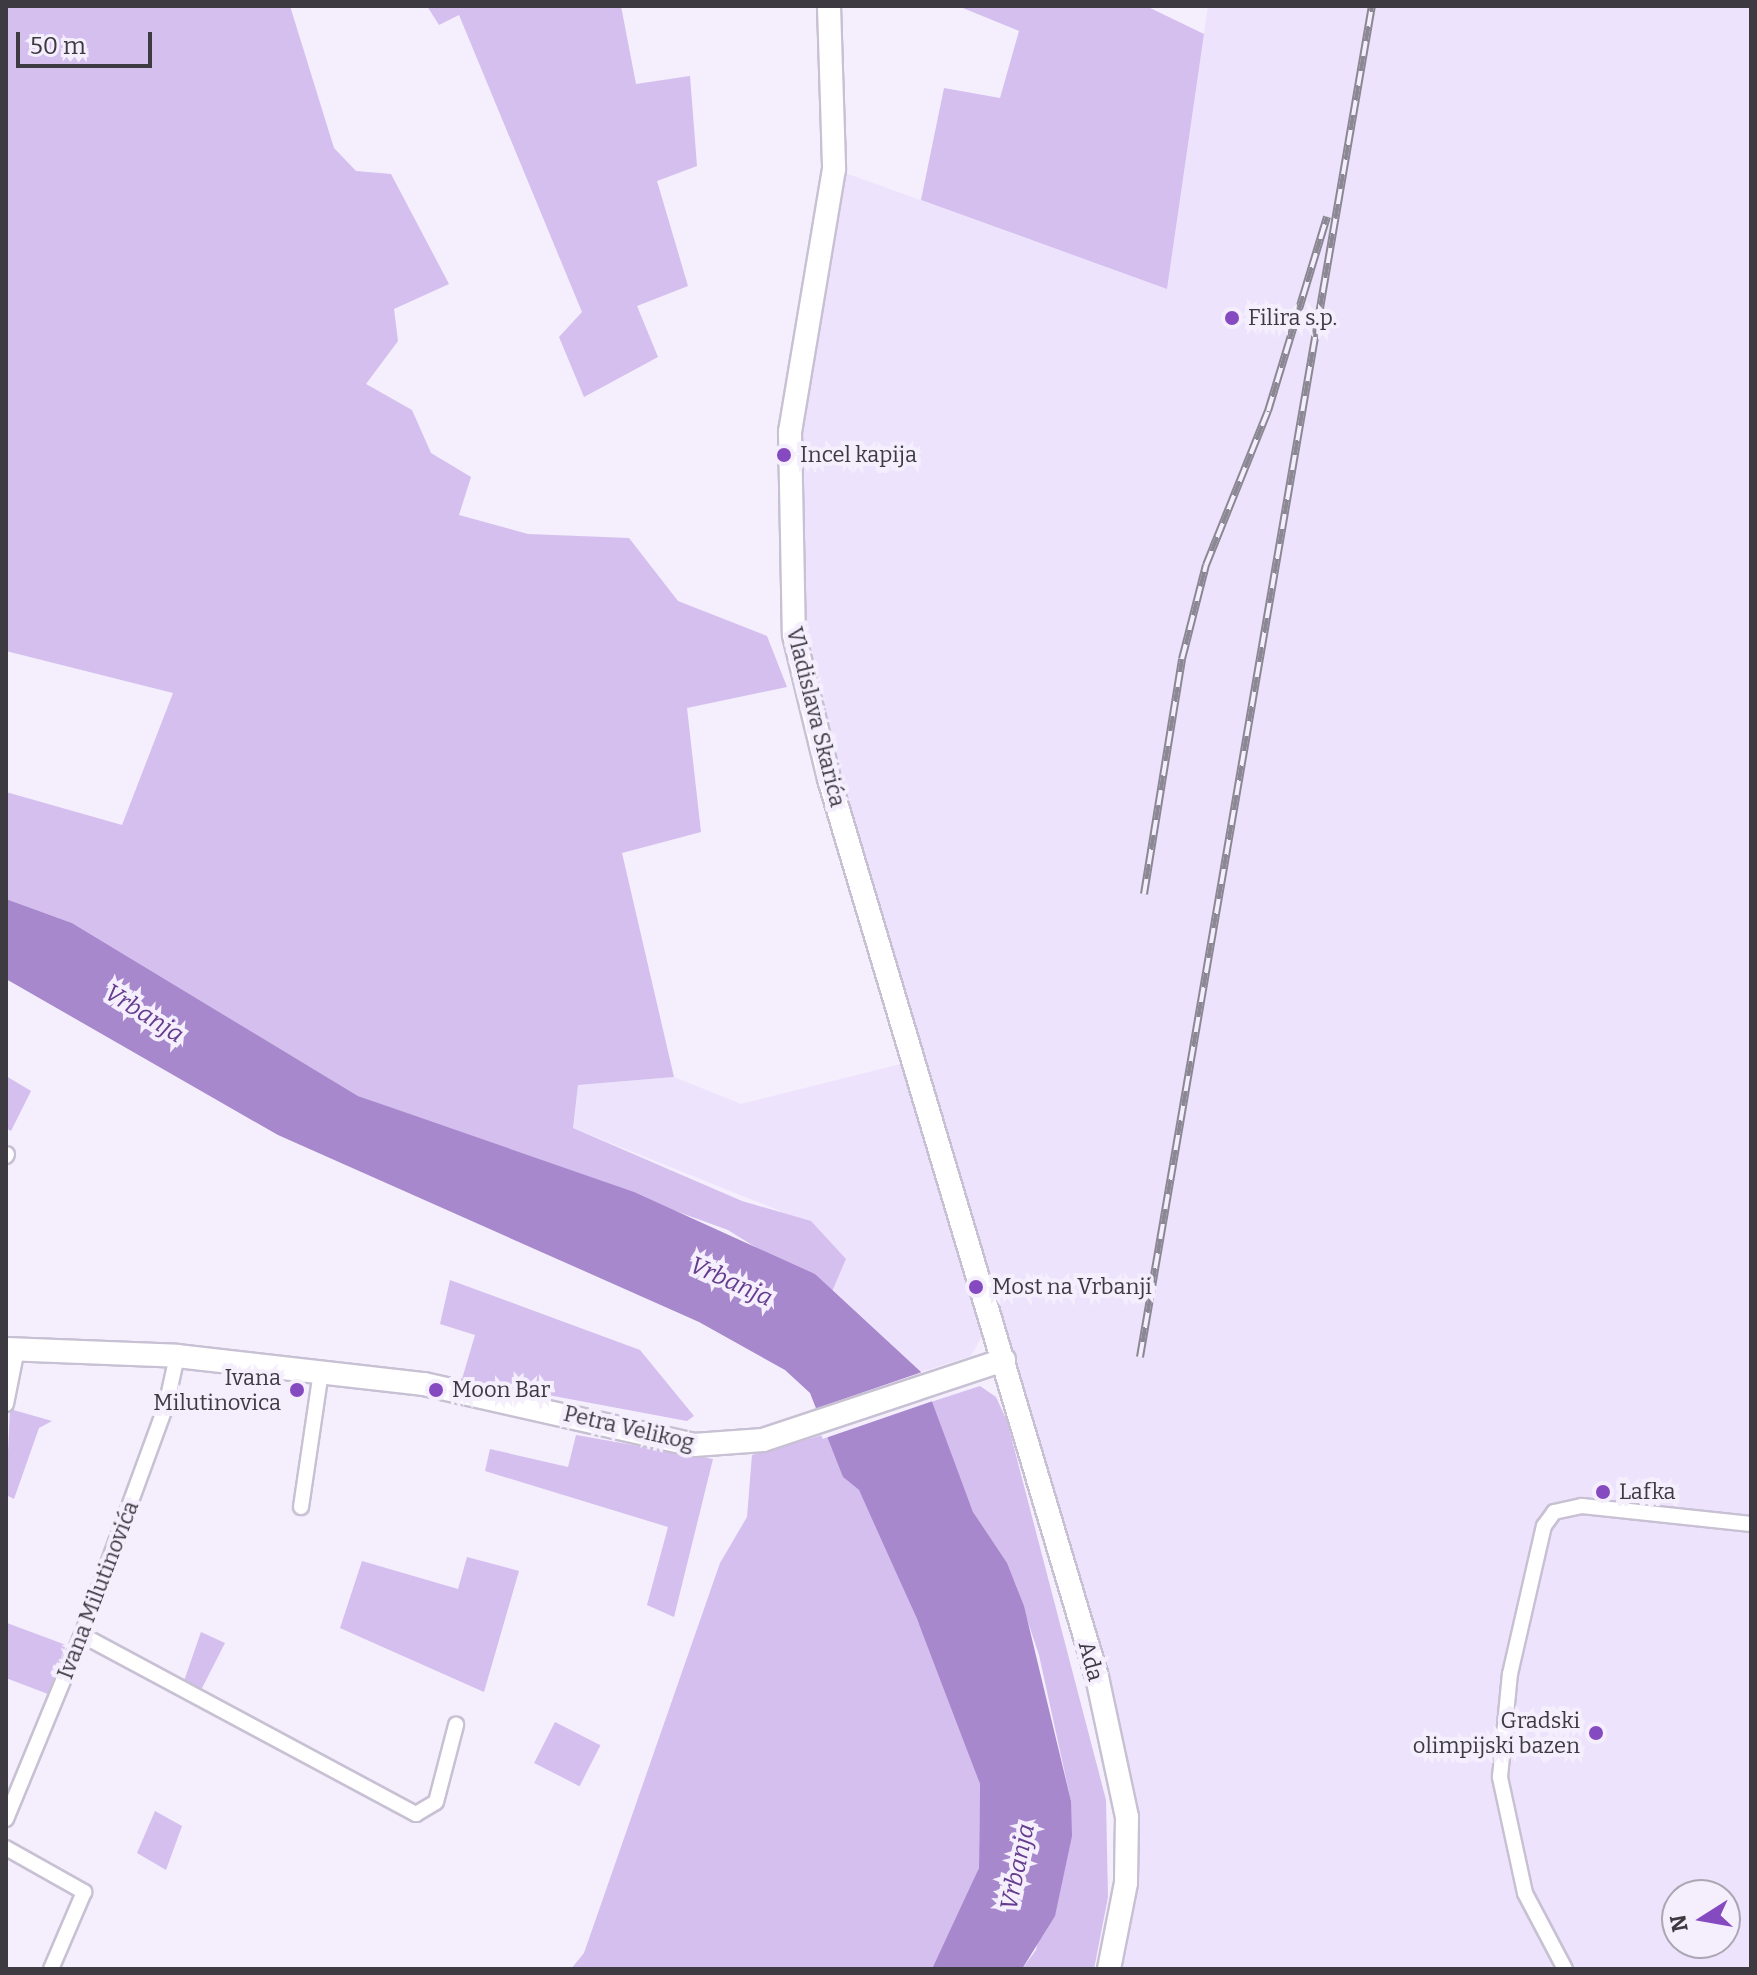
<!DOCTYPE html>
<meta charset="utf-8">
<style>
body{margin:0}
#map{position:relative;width:1757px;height:1975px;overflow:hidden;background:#f4eefd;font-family:Bitter,serif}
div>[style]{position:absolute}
.built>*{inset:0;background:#eee3fd}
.green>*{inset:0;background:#d4bfee;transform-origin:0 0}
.water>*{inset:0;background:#a788cc}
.pier>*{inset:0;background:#f4eefd;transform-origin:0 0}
.roads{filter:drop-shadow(2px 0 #c8c0d3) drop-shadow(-2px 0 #c8c0d3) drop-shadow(0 2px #c8c0d3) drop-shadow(0 -2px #c8c0d3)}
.street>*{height:14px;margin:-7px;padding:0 7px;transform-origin:7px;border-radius:7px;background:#fff}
.secondary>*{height:22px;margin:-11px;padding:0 11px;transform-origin:11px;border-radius:11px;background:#fff}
.rail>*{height:8px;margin-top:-4px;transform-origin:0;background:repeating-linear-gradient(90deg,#f4eefd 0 15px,#8c8893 0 30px);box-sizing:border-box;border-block:2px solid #8c8893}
.dots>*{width:22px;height:22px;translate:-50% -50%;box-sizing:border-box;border:4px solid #f4eefd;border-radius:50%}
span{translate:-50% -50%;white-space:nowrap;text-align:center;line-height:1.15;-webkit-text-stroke:8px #f4eefd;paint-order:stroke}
.poi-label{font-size:22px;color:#3d3a42}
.left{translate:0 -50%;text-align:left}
.right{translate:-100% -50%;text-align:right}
.street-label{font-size:22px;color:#3d3a42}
.water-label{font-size:24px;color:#653c8e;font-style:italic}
.frame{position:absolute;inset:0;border:8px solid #3d3a42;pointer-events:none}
.north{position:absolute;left:1661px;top:1879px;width:80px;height:80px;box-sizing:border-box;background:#f4eefd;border:2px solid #aba6b2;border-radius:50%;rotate:259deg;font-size:22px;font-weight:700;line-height:32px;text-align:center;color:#3d3a42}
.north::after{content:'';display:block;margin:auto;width:28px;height:36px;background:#864ac0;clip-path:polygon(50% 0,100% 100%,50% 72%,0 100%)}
.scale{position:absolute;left:16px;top:32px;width:136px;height:36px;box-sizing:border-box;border:4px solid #3d3a42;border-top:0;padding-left:10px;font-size:24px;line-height:28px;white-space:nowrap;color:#3d3a42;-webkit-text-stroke:6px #f4eefd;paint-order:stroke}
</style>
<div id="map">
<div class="built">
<i style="clip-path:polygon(evenodd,1208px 6px,1751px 6px,1751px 1969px,1109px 1969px,1127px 1817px,798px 657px,790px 432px,834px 169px,1167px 289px,1208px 6px,1677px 1895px,1725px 1895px,1725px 1943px,1677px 1943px,1677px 1895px)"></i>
<i style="clip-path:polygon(905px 1063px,983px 1334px,971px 1356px,921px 1372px,831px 1294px,846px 1259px,778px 1210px,573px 1128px,578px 1085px,674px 1077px,741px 1104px)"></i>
</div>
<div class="green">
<i style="clip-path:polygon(6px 6px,290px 6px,334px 148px,356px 171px,391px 174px,449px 284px,394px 309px,398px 341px,366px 384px,412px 410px,431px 453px,471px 477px,459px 515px,528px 534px,629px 538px,678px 601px,767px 636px,787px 687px,687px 708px,701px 832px,622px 853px,674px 1077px,578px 1085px,573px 1128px,742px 1201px,811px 1221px,846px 1259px,831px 1294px,815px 1274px,784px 1265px,728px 1230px,358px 1096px,72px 923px,6px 899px,6px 792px,122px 825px,173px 693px,6px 651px)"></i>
<i style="clip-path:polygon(427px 6px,621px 6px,636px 84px,690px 76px,697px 166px,657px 181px,688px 286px,637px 306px,658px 357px,584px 397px,559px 337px,582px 312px,459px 15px,439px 25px)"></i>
<i style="clip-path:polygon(958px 6px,1146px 6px,1204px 34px,1167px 289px,921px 200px,944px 88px,1000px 98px,1019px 31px)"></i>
<i style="clip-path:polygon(6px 1076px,31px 1091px,11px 1131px,6px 1128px)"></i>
<i style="clip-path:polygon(450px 1280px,640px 1350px,694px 1416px,687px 1421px,462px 1379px,475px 1335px,440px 1324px)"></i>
<i style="clip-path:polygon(980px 1386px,996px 1397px,1007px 1421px,1106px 1800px,1108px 1897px,1094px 1969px,1022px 1969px,1036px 1950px,1071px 1801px,1039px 1655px,1015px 1583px,973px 1512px,931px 1402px)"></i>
<i style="clip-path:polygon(10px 1409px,52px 1421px,39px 1428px,14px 1499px,6px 1495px)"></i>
<i style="clip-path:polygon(830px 1433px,843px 1477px,859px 1490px,878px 1529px,946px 1687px,980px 1784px,979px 1868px,964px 1905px,932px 1969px,571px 1969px,584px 1953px,720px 1563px,747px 1517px,752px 1455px)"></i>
<i style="clip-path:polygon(576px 1435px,713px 1459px,674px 1617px,647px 1605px,668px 1527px,485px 1471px,490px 1449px,568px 1467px)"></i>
<i style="clip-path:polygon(467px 1557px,519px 1571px,484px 1692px,340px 1628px,362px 1561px,458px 1589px)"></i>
<i style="clip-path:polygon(7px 1623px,66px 1645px,48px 1694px,6px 1678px)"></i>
<i style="clip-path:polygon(201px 1632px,225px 1643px,201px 1690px,184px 1681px)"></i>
<i style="left:555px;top:1722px;width:51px;height:46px;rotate:27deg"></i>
<i style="clip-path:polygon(155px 1811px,182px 1826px,166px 1870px,137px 1853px)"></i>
</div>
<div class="water">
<i style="clip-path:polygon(6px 899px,72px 923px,358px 1096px,634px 1192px,815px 1274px,921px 1372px,973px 1512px,1007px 1563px,1024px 1606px,1071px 1801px,1072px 1836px,1055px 1916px,1022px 1969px,932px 1969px,979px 1868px,980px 1784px,917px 1619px,859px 1490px,843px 1477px,810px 1393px,785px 1370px,699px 1322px,278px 1135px,6px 979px)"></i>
</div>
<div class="pier">
<i style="left:925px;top:1371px;width:31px;height:119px;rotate:71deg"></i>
</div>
<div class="roads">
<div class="street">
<i style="left:6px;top:1156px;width:2px;rotate:-63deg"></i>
<i style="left:6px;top:1404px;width:56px;rotate:-78.7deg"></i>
<i style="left:301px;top:1507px;width:136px;rotate:-81.6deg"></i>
<i style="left:82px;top:1635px;width:379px;rotate:28.2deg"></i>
<i style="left:416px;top:1814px;width:23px;rotate:-31deg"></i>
<i style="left:436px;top:1802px;width:80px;rotate:-75.4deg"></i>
<i style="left:6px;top:1819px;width:199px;rotate:-67.6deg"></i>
<i style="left:82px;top:1635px;width:244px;rotate:-69.9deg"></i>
<i style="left:166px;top:1406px;width:51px;rotate:-77.6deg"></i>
<i style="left:6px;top:1848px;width:90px;rotate:29.4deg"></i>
<i style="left:84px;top:1892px;width:84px;rotate:113.2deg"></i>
<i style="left:1565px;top:1969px;width:86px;rotate:-117.8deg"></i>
<i style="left:1525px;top:1893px;width:119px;rotate:-102.2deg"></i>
<i style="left:1500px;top:1777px;width:103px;rotate:-84.5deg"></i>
<i style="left:1510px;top:1674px;width:152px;rotate:-77.1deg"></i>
<i style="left:1544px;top:1526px;width:17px;rotate:-54deg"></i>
<i style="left:1554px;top:1512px;width:29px;rotate:-12deg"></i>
<i style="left:1582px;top:1506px;width:170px;rotate:6.1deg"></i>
</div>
<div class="secondary">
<i style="left:829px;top:6px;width:163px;rotate:88.2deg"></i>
<i style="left:834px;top:169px;width:267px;rotate:99.5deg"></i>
<i style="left:790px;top:432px;width:203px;rotate:88.9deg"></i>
<i style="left:794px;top:635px;width:148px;rotate:76.3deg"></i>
<i style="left:829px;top:779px;width:937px;rotate:73.38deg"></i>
<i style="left:1097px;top:1677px;width:143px;rotate:77.9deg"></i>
<i style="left:1127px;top:1817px;width:66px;rotate:90.9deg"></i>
<i style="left:1126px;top:1883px;width:88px;rotate:101.2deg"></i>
<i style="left:6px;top:1349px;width:171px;rotate:2.3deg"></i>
<i style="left:177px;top:1356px;width:249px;rotate:6.5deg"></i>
<i style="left:424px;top:1384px;width:277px;rotate:12.7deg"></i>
<i style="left:694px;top:1445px;width:69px;rotate:-4.1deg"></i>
<i style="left:763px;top:1440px;width:254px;rotate:-18.4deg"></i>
</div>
</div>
<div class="rail">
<i style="left:1144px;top:894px;width:238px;rotate:-80.8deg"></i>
<i style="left:1182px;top:659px;width:97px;rotate:-75.7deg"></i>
<i style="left:1206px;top:565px;width:166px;rotate:-68.1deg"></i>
<i style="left:1268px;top:411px;width:203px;rotate:-73.1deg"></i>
<i style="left:1140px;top:1357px;width:1371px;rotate:-80.26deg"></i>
</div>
<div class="dots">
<i style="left:1232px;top:318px;background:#864ac0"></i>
<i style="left:784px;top:455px;background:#864ac0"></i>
<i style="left:976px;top:1287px;background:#864ac0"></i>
<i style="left:297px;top:1390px;background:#864ac0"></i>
<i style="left:436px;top:1390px;background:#864ac0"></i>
<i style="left:1603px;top:1492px;background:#864ac0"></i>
<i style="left:1596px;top:1733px;background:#864ac0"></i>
</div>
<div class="poi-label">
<span class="left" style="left:1248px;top:318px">Filira s.p.</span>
<span class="left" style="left:800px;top:455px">Incel kapija</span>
<span class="left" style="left:992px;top:1287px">Most na Vrbanji</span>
<span class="right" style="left:281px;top:1390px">Ivana<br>Milutinovica</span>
<span class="left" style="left:452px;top:1390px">Moon Bar</span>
<span class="left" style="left:1619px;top:1492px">Lafka</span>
<span class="right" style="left:1580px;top:1733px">Gradski<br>olimpijski bazen</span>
</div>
<div class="street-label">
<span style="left:816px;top:717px;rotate:76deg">Vladislava Skarića</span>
<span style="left:629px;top:1428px;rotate:13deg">Petra Velikog</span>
<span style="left:98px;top:1590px;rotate:-69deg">Ivana Milutinovića</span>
<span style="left:1091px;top:1661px;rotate:74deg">Ada</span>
</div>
<div class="water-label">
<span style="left:144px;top:1014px;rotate:32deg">Vrbanja</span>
<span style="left:731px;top:1282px;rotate:24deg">Vrbanja</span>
<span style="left:1018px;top:1867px;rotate:-78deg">Vrbanja</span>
</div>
<div class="frame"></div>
<div class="north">N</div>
<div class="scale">50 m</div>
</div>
